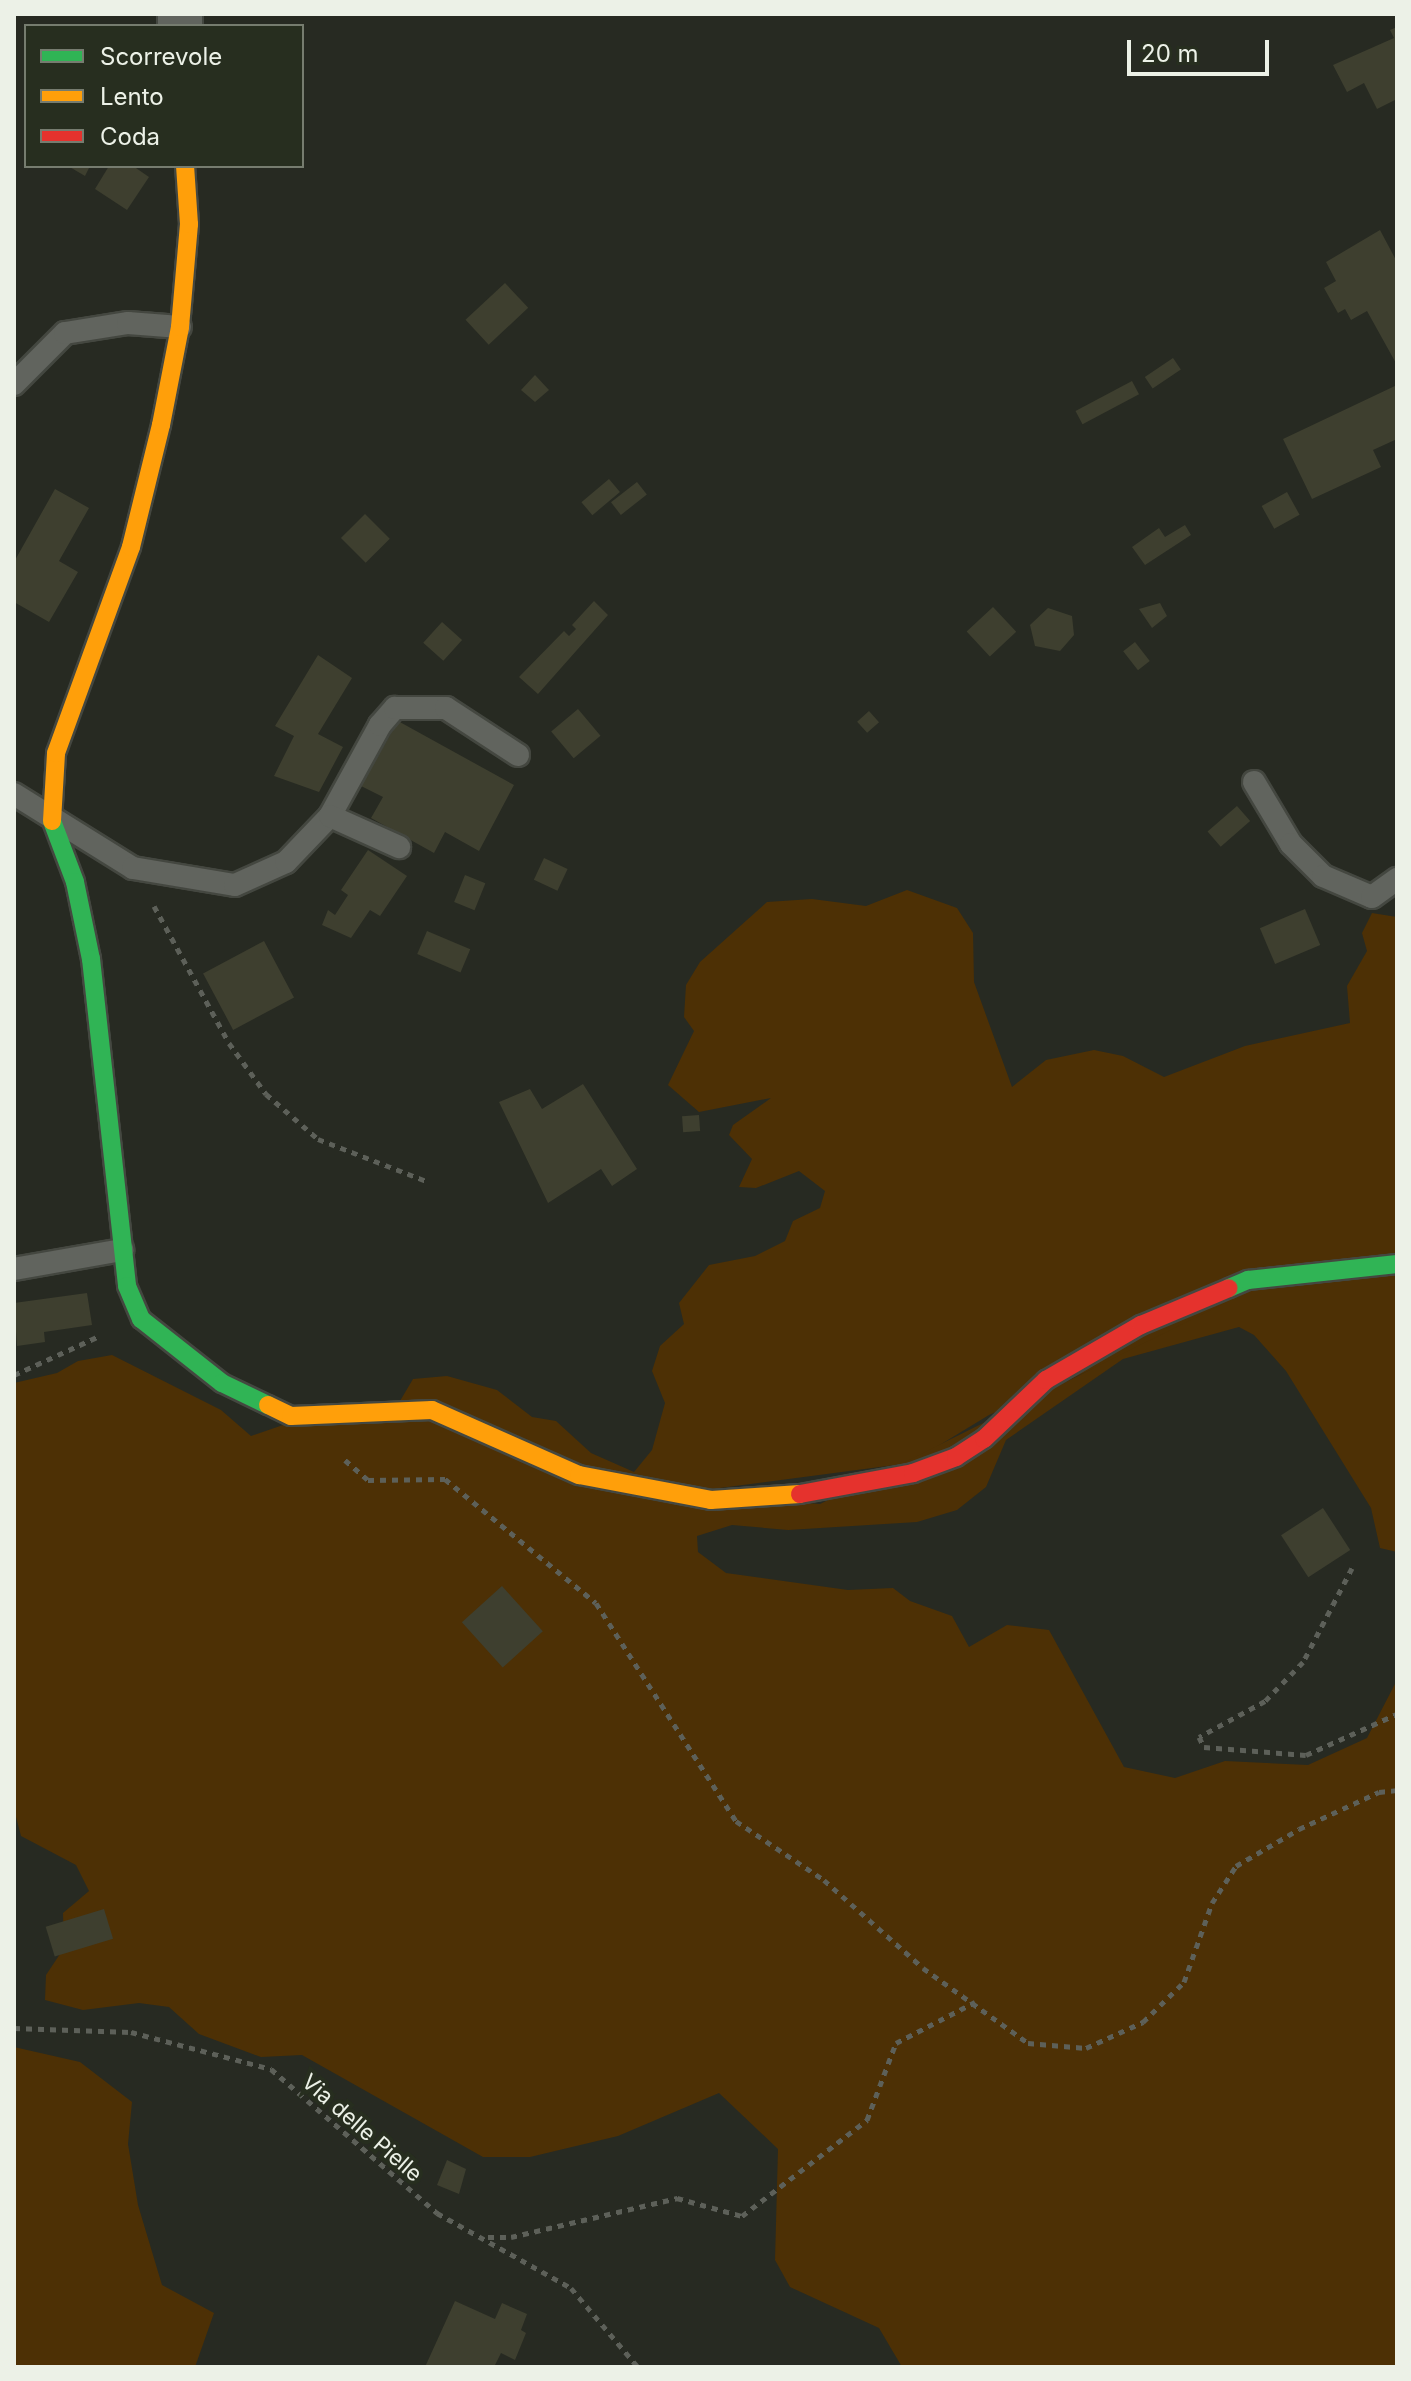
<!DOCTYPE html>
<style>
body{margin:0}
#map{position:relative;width:1411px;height:2381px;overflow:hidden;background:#272a22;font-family:Inter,sans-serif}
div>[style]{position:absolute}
.green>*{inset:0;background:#4d3005}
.building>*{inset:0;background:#3e3f2f;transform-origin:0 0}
.path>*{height:5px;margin-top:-2.5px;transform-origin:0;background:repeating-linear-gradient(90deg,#5d6059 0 6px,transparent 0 12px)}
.roads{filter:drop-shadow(2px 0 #444740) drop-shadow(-2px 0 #444740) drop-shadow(0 2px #444740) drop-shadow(0 -2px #444740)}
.lane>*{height:22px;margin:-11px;padding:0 11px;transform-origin:11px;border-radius:11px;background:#61645e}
.street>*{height:44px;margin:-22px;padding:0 22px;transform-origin:22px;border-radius:22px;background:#61645e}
.fast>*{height:18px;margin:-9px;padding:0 9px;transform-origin:9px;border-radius:9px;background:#30b455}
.slow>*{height:18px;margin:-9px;padding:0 9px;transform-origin:9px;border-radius:9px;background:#ff9f0a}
.jam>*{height:18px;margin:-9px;padding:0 9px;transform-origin:9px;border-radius:9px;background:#e5322d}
span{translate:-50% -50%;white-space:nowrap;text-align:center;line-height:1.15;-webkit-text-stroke:8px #272e1f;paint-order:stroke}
.street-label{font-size:22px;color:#ecf1e7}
.frame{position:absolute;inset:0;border:16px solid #ecf1e7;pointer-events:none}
.legend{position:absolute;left:24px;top:24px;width:280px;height:144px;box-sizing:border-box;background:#272e1f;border:2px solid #767c6f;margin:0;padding:10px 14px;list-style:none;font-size:24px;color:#ecf1e7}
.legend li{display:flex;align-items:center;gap:16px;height:40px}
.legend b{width:40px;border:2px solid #767c6f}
.scale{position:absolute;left:1127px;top:40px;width:142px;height:36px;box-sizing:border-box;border:4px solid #ecf1e7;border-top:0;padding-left:10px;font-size:24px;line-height:28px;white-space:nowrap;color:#ecf1e7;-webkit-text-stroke:6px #272e1f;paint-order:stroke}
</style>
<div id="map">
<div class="green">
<i style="clip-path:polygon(907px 890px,957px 908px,973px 933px,974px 982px,1012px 1087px,1046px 1060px,1094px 1050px,1123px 1056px,1164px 1077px,1245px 1046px,1350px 1023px,1347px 986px,1367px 951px,1362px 933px,1372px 913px,1397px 917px,1397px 1254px,1338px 1261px,989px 1415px,910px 1463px,712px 1489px,583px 1465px,400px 1401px,413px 1379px,447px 1376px,497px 1390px,532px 1417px,556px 1421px,591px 1453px,634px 1472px,652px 1450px,665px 1403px,652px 1371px,660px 1346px,684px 1324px,679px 1303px,709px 1265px,755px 1256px,785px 1241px,793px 1221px,820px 1208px,825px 1191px,799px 1171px,756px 1188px,739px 1187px,752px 1159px,729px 1135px,733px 1125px,771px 1098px,699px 1112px,668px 1085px,694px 1031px,684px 1017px,686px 985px,700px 962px,767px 902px,812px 899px,866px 906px)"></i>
<i style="clip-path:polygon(1397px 1275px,1397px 1552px,1380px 1548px,1371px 1508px,1286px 1371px,1254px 1335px,1239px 1327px,1123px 1359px,1006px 1440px,986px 1487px,957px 1510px,917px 1522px,788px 1530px,732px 1525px,697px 1536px,698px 1552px,726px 1573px,848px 1590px,893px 1588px,910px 1601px,952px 1616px,969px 1647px,1007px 1625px,1049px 1630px,1124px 1767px,1175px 1778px,1225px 1761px,1308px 1765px,1367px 1738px,1397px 1680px,1397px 2367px,902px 2367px,879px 2328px,790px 2287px,775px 2260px,778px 2149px,719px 2093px,618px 2136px,530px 2157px,483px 2157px,302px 2055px,261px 2057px,199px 2034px,169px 2007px,139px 2003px,83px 2010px,45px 2000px,46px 1975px,64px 1948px,63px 1913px,89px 1891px,76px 1865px,21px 1836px,14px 1809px,14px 1383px,57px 1373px,78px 1361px,112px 1355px,221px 1410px,251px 1436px,286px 1424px,430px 1420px,576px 1486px,820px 1504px,1251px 1290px)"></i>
<i style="clip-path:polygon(14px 2047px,80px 2062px,132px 2102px,128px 2144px,138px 2205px,162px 2285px,214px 2313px,195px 2367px,14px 2367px)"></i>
</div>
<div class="building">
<i style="clip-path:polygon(1397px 27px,1397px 99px,1377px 109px,1364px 83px,1347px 92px,1333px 65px,1394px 38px,1390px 30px)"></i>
<i style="clip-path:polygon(68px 166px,90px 166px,85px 176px)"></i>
<i style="clip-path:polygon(109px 166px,133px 166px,149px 177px,127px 210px,95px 189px)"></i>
<i style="clip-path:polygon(1380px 230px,1397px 262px,1397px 365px,1367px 311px,1351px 320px,1345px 309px,1338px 313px,1324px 288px,1336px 281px,1326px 262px)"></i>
<i style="left:505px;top:283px;width:34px;height:54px;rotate:47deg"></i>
<i style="left:1173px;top:358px;width:14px;height:34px;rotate:56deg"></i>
<i style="clip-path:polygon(535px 375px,549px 390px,535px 402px,521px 390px)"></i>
<i style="left:1132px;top:381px;width:15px;height:64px;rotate:62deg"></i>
<i style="clip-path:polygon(1397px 385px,1397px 439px,1373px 450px,1381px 467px,1312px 499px,1283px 439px)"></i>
<i style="left:609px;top:479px;width:17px;height:36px;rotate:50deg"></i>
<i style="left:637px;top:482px;width:16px;height:33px;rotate:52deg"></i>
<i style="clip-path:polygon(55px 489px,89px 508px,59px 561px,78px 572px,49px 622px,14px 602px,14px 562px)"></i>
<i style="left:1287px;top:492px;width:26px;height:29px;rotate:61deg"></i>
<i style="left:365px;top:514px;width:35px;height:34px;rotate:45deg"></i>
<i style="clip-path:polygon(1185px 525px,1191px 535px,1145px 565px,1132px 547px,1159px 528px,1165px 537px)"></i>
<i style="clip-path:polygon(594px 601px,608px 615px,538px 694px,519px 677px,564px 631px,569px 636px,576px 629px,572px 625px)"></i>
<i style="clip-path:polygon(1160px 603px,1167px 616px,1152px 628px,1139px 609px)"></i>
<i style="left:993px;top:607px;width:34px;height:36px;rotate:47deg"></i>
<i style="clip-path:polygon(1048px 608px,1072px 616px,1074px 635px,1060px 651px,1035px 646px,1030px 625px)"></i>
<i style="left:442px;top:622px;width:27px;height:28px;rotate:42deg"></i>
<i style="left:1135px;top:642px;width:24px;height:15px;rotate:52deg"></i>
<i style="clip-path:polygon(318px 655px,352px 678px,318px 734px,343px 747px,319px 792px,274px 776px,294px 736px,275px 726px)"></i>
<i style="left:578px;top:709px;width:35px;height:35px;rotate:50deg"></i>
<i style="left:869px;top:711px;width:15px;height:16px;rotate:48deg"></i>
<i style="clip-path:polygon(398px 721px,514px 785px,479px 851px,445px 832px,434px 853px,371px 818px,383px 797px,361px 786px)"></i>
<i style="left:1237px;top:806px;width:20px;height:39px;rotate:49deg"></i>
<i style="clip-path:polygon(368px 850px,407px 876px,380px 916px,370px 910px,351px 938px,322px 925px,328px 910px,335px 915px,348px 895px,341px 890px)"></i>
<i style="left:544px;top:858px;width:26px;height:24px;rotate:25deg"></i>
<i style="left:465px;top:875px;width:22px;height:29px;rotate:22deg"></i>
<i style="left:1305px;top:909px;width:39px;height:49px;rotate:67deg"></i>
<i style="left:427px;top:931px;width:47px;height:25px;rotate:23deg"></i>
<i style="left:264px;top:941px;width:64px;height:69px;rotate:62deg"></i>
<i style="clip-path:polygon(583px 1084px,637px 1169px,612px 1186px,601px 1169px,548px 1203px,499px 1102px,530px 1089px,542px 1109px)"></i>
<i style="left:699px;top:1115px;width:16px;height:17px;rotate:86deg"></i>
<i style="clip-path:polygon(87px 1293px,92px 1325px,44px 1332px,45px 1342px,17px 1346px,14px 1303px)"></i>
<i style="left:1323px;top:1508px;width:50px;height:50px;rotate:57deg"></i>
<i style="left:502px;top:1586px;width:61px;height:54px;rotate:48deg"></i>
<i style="left:104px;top:1909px;width:31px;height:61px;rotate:73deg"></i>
<i style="clip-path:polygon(447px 2160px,466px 2169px,459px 2194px,437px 2185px)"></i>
<i style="clip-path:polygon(455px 2301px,495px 2319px,502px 2303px,527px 2314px,521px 2330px,526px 2333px,515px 2360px,501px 2353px,494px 2367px,425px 2367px)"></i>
</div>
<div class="path">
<i style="left:154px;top:906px;width:156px;rotate:61.3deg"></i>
<i style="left:229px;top:1043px;width:63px;rotate:54deg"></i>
<i style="left:266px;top:1094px;width:69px;rotate:40.9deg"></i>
<i style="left:318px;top:1139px;width:119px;rotate:21.2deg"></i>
<i style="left:14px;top:1375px;width:94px;rotate:-24.6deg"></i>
<i style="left:345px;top:1460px;width:30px;rotate:41deg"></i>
<i style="left:368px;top:1480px;width:77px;rotate:-0.7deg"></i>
<i style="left:445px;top:1479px;width:195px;rotate:39.4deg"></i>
<i style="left:596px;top:1603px;width:259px;rotate:57.3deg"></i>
<i style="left:736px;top:1821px;width:106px;rotate:33.8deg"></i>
<i style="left:824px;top:1880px;width:132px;rotate:41.6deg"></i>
<i style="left:923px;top:1968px;width:129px;rotate:35.5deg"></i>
<i style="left:1028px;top:2043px;width:58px;rotate:4.9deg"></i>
<i style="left:1086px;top:2048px;width:63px;rotate:-24.5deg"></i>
<i style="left:1143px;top:2022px;width:57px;rotate:-44.3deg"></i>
<i style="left:1184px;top:1982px;width:84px;rotate:-70.5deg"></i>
<i style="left:1212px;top:1903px;width:44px;rotate:-57deg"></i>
<i style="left:1236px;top:1866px;width:73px;rotate:-30.4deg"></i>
<i style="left:1299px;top:1829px;width:88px;rotate:-24.8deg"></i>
<i style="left:1379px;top:1792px;width:18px;rotate:-6deg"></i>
<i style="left:1352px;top:1568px;width:106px;rotate:117.5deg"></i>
<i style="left:1303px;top:1662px;width:54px;rotate:134.3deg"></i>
<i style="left:1265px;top:1701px;width:75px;rotate:151.4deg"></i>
<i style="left:1199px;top:1737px;width:11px;rotate:63deg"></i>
<i style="left:1204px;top:1747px;width:102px;rotate:4.5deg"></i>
<i style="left:1306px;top:1755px;width:100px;rotate:-24.3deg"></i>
<i style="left:14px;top:2028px;width:117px;rotate:2deg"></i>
<i style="left:131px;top:2032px;width:145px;rotate:14.8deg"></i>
<i style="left:271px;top:2069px;width:220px;rotate:40.9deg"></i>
<i style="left:437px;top:2213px;width:154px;rotate:29.2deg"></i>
<i style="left:571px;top:2288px;width:104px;rotate:49.7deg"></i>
<i style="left:488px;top:2237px;width:23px"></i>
<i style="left:511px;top:2237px;width:171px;rotate:-13.2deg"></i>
<i style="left:677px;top:2198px;width:67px;rotate:15.5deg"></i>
<i style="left:742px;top:2216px;width:158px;rotate:-37.5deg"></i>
<i style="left:867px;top:2120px;width:82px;rotate:-69.4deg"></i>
<i style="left:896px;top:2043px;width:89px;rotate:-27.4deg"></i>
</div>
<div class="roads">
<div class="lane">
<i style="left:14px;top:384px;width:72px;rotate:-45deg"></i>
<i style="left:65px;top:333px;width:64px;rotate:-9deg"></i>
<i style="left:128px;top:323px;width:52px;rotate:4.4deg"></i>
<i style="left:1254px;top:782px;width:72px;rotate:59.2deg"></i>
<i style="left:1291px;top:844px;width:45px;rotate:45deg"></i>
<i style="left:1323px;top:876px;width:53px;rotate:23.2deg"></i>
<i style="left:1372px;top:897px;width:31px;rotate:-36deg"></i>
<i style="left:14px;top:794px;width:140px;rotate:31.9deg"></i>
<i style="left:133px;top:868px;width:103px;rotate:9.5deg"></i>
<i style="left:235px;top:885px;width:56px;rotate:-24.3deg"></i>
<i style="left:286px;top:862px;width:64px;rotate:-46.3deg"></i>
<i style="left:330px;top:816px;width:104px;rotate:-61.2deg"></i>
<i style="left:380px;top:725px;width:23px;rotate:-49deg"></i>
<i style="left:395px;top:708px;width:51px"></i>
<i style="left:446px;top:708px;width:86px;rotate:33.1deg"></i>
<i style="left:330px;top:816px;width:76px;rotate:24.2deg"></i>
<i style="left:14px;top:1269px;width:110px;rotate:-10deg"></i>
</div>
<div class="street">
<i style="left:180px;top:14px;width:12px;rotate:90deg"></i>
</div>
<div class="fast">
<i style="left:52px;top:821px;width:65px;rotate:69.3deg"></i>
<i style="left:75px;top:882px;width:79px;rotate:78.3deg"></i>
<i style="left:91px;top:959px;width:329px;rotate:83.7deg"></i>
<i style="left:127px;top:1286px;width:36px;rotate:67deg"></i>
<i style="left:141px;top:1319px;width:103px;rotate:38.3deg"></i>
<i style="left:222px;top:1383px;width:51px;rotate:25.6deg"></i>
<i style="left:1229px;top:1288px;width:21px;rotate:-23deg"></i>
<i style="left:1248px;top:1280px;width:150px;rotate:-6.1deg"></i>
</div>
<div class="slow">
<i style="left:52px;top:821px;width:68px;rotate:-86.6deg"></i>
<i style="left:56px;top:753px;width:219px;rotate:-70deg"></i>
<i style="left:131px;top:547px;width:126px;rotate:-76.2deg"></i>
<i style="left:161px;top:425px;width:100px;rotate:-79deg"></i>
<i style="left:180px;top:327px;width:103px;rotate:-85deg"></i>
<i style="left:189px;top:224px;width:58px;rotate:-93.9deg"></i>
<i style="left:268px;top:1405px;width:25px;rotate:26deg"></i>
<i style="left:291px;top:1416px;width:141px;rotate:-2.4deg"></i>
<i style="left:432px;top:1410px;width:161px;rotate:23.9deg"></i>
<i style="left:579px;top:1475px;width:134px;rotate:10.7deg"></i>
<i style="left:711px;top:1500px;width:89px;rotate:-3.9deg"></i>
</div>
<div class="jam">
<i style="left:800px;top:1494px;width:115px;rotate:-10.5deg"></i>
<i style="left:913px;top:1473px;width:46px;rotate:-20.4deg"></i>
<i style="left:956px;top:1457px;width:33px;rotate:-33deg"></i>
<i style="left:984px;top:1439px;width:86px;rotate:-43.6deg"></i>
<i style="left:1046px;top:1380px;width:110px;rotate:-30.1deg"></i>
<i style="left:1141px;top:1325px;width:95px;rotate:-22.8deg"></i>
</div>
</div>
<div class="street-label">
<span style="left:362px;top:2128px;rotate:41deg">Via delle Pielle</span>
</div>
<div class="frame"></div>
<ul class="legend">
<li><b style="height:10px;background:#30b455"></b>Scorrevole</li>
<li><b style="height:10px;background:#ff9f0a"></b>Lento</li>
<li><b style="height:10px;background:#e5322d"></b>Coda</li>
</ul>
<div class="scale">20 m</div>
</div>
